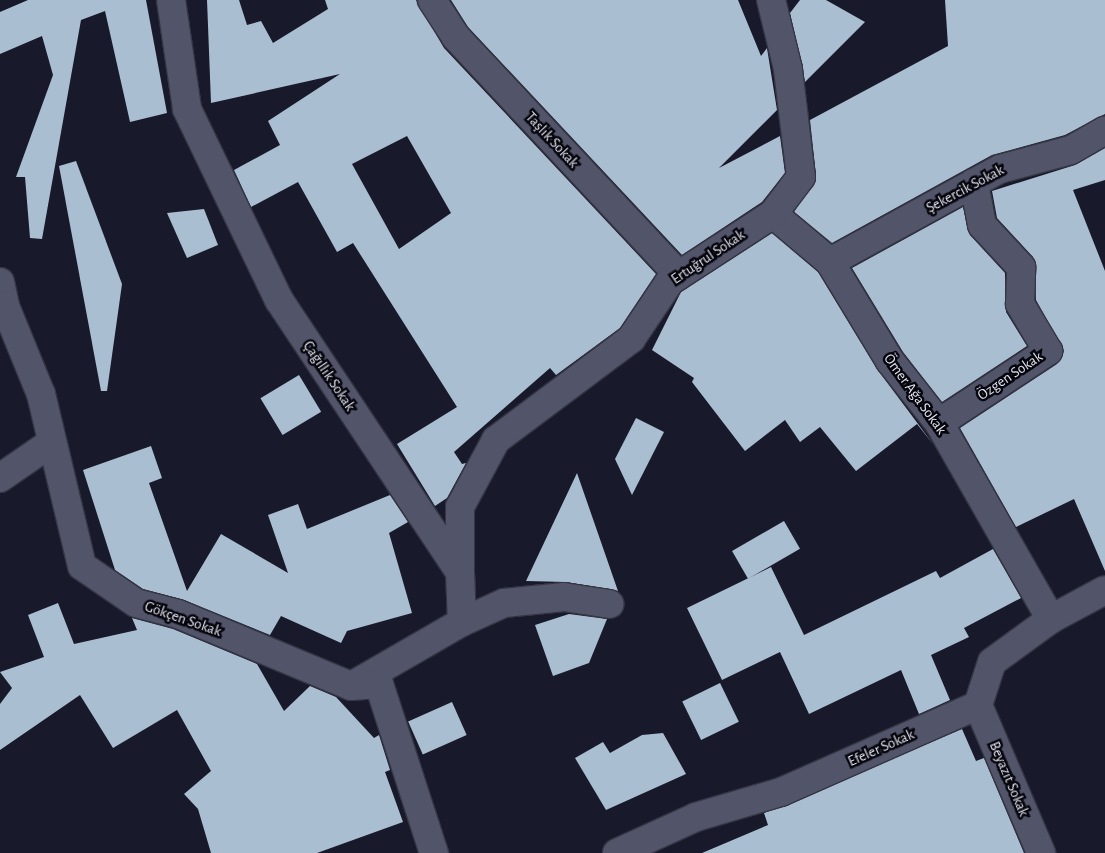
<!DOCTYPE html>
<meta charset="utf-8">
<style>
body{margin:0}
#map{position:relative;width:1105px;height:853px;overflow:hidden;background:#18192b;font-family:"Alegreya Sans",sans-serif}
div>[style]{position:absolute}
.building>*{inset:0;background:#aabed1;transform-origin:0 0}
.roads{filter:drop-shadow(1px 0 #353644) drop-shadow(-1px 0 #353644) drop-shadow(0 1px #353644) drop-shadow(0 -1px #353644)}
.minor>*{height:28px;margin:-14px;padding:0 14px;transform-origin:14px;border-radius:14px;background:#52546a}
span{translate:-50% -50%;white-space:nowrap;text-align:center;line-height:1.15;-webkit-text-stroke:5px #05050c;paint-order:stroke}
.street-label{font-size:15px;color:#e3e5f2}
</style>
<div id="map">
<div class="building">
<i style="clip-path:polygon(28px 0,146px 0,167px 113px,130px 122px,105px 11px,81px 20px,42px 239px,30px 238px,25px 177px,16px 177px,53px 75px,42px 36px,0 54px,0 12px)"></i>
<i style="clip-path:polygon(evenodd,207px 0,239px 0,247px 25px,261px 21px,273px 43px,328px 9px,325px 0,416px 0,444px 48px,656px 274px,620px 328px,556px 375px,550px 368px,454px 452px,462px 464px,466px 463px,447px 498px,435px 506px,397px 444px,457px 407px,353px 243px,337px 252px,298px 182px,251px 207px,234px 170px,280px 145px,268px 121px,340px 74px,211px 103px,207px 0,407px 136px,451px 213px,399px 249px,352px 164px,407px 136px)"></i>
<i style="clip-path:polygon(451px 0,738px 0,761px 56px,767px 48px,777px 110px,719px 168px,780px 136px,785px 173px,762px 202px,682px 255px,468px 27px)"></i>
<i style="clip-path:polygon(800px 0,826px 0,865px 22px,805px 82px,790px 13px)"></i>
<i style="clip-path:polygon(945px 0,1105px 0,1105px 114px,1065px 135px,992px 155px,832px 243px,794px 212px,816px 176px,810px 120px,948px 46px)"></i>
<i style="clip-path:polygon(1105px 148px,1105px 180px,1073px 190px,1105px 271px,1105px 571px,1074px 499px,1016px 527px,960px 428px,1057px 364px,1064px 351px,1036px 300px,1033px 257px,997px 218px,992px 191px,1075px 165px)"></i>
<i style="clip-path:polygon(76px 161px,122px 284px,107px 391px,101px 391px,59px 166px)"></i>
<i style="clip-path:polygon(963px 207px,970px 235px,1005px 273px,1006px 312px,1027px 346px,942px 402px,903px 352px,852px 268px)"></i>
<i style="clip-path:polygon(204px 209px,218px 245px,187px 258px,167px 213px)"></i>
<i style="clip-path:polygon(772px 233px,818px 272px,877px 369px,933px 444px,917px 424px,856px 471px,820px 427px,800px 442px,785px 420px,745px 451px,692px 382px,694px 378px,652px 350px,681px 292px)"></i>
<i style="left:299px;top:375px;width:43px;height:45px;rotate:59deg"></i>
<i style="clip-path:polygon(636px 418px,664px 432px,632px 495px,615px 459px)"></i>
<i style="clip-path:polygon(151px 446px,162px 478px,149px 483px,187px 591px,221px 534px,288px 573px,268px 515px,298px 504px,307px 529px,390px 495px,408px 522px,389px 533px,412px 613px,347px 631px,341px 643px,281px 616px,270px 635px,184px 600px,143px 589px,115px 570px,83px 470px)"></i>
<i style="clip-path:polygon(577px 473px,618px 591px,566px 582px,526px 581px)"></i>
<i style="left:784px;top:521px;width:32px;height:60px;rotate:60deg"></i>
<i style="clip-path:polygon(993px 549px,1021px 598px,964px 628px,969px 637px,931px 655px,950px 700px,919px 714px,901px 670px,809px 714px,780px 652px,722px 680px,687px 608px,771px 567px,804px 635px,936px 571px,940px 578px)"></i>
<i style="clip-path:polygon(58px 603px,74px 644px,137px 630px,132px 618px,173px 629px,257px 664px,284px 711px,310px 686px,336px 697px,374px 738px,379px 735px,390px 770px,385px 772px,403px 822px,317px 853px,211px 853px,198px 809px,184px 794px,211px 771px,177px 710px,113px 748px,80px 695px,0 750px,0 704px,12px 688px,0 672px,44px 657px,28px 615px)"></i>
<i style="clip-path:polygon(569px 614px,607px 619px,589px 663px,553px 676px,535px 625px)"></i>
<i style="left:720px;top:683px;width:43px;height:42px;rotate:64deg"></i>
<i style="left:452px;top:702px;width:36px;height:48px;rotate:66deg"></i>
<i style="clip-path:polygon(962px 729px,976px 761px,984px 758px,1024px 853px,702px 853px,768px 825px,764px 813px)"></i>
<i style="clip-path:polygon(663px 733px,686px 774px,606px 810px,575px 758px,603px 742px,610px 753px,642px 735px)"></i>
</div>
<div class="roads">
<div class="minor">
<i style="left:171px;top:0;width:110px;rotate:81.6deg"></i>
<i style="left:187px;top:109px;width:212px;rotate:64.3deg"></i>
<i style="left:279px;top:300px;width:327px;rotate:56.4deg"></i>
<i style="left:460px;top:572px;width:50px;rotate:87.7deg"></i>
<i style="left:462px;top:622px;width:128px;rotate:150deg"></i>
<i style="left:432px;top:0;width:44px;rotate:57deg"></i>
<i style="left:456px;top:37px;width:326px;rotate:46.9deg"></i>
<i style="left:773px;top:214px;width:75px;rotate:40.1deg"></i>
<i style="left:830px;top:262px;width:116px;rotate:58.8deg"></i>
<i style="left:890px;top:361px;width:79px;rotate:51.7deg"></i>
<i style="left:939px;top:423px;width:226px;rotate:60.3deg"></i>
<i style="left:830px;top:262px;width:194px;rotate:-28.7deg"></i>
<i style="left:1000px;top:169px;width:73px;rotate:-15deg"></i>
<i style="left:1071px;top:150px;width:39px;rotate:-30deg"></i>
<i style="left:0;top:282px;width:25px;rotate:78deg"></i>
<i style="left:5px;top:306px;width:7px;rotate:135deg"></i>
<i style="left:5px;top:306px;width:95px;rotate:67.8deg"></i>
<i style="left:41px;top:394px;width:177px;rotate:76.6deg"></i>
<i style="left:82px;top:566px;width:65px;rotate:34.4deg"></i>
<i style="left:136px;top:603px;width:43px;rotate:14.7deg"></i>
<i style="left:178px;top:614px;width:187px;rotate:22.6deg"></i>
<i style="left:351px;top:686px;width:28px;rotate:-4deg"></i>
<i style="left:379px;top:684px;width:178px;rotate:72deg"></i>
<i style="left:939px;top:423px;width:131px;rotate:-33.4deg"></i>
<i style="left:1048px;top:351px;width:55px;rotate:-120.8deg"></i>
<i style="left:1020px;top:304px;width:37px;rotate:-88deg"></i>
<i style="left:1021px;top:267px;width:57px;rotate:-132.9deg"></i>
<i style="left:982px;top:225px;width:43px;rotate:-100.8deg"></i>
<i style="left:0;top:478px;width:63px;rotate:-34.7deg"></i>
<i style="left:460px;top:572px;width:65px;rotate:-90deg"></i>
<i style="left:460px;top:507px;width:76px;rotate:-61.8deg"></i>
<i style="left:496px;top:440px;width:169px;rotate:-36.8deg"></i>
<i style="left:631px;top:339px;width:70px;rotate:-56.1deg"></i>
<i style="left:670px;top:281px;width:123px;rotate:-33deg"></i>
<i style="left:773px;top:214px;width:46px;rotate:-52.9deg"></i>
<i style="left:801px;top:177px;width:109px;rotate:-96.9deg"></i>
<i style="left:788px;top:69px;width:71px;rotate:-103.8deg"></i>
<i style="left:462px;top:622px;width:46px;rotate:-24.3deg"></i>
<i style="left:504px;top:603px;width:60px;rotate:-5.7deg"></i>
<i style="left:564px;top:597px;width:46px;rotate:8.8deg"></i>
<i style="left:978px;top:705px;width:161px;rotate:66.9deg"></i>
<i style="left:617px;top:853px;width:87px;rotate:-24.5deg"></i>
<i style="left:696px;top:817px;width:89px;rotate:-16.4deg"></i>
<i style="left:781px;top:792px;width:215px;rotate:-23.8deg"></i>
<i style="left:978px;top:705px;width:45px;rotate:-72deg"></i>
<i style="left:992px;top:662px;width:73px;rotate:-36.1deg"></i>
<i style="left:1051px;top:619px;width:61px;rotate:-28.2deg"></i>
</div>
</div>
<div class="street-label">
<span style="left:552px;top:140px;rotate:47deg">Taşlık Sokak</span>
<span style="left:965px;top:189px;rotate:-28deg">Şekercik Sokak</span>
<span style="left:708px;top:257px;rotate:-34deg">Ertuğrul Sokak</span>
<span style="left:329px;top:376px;rotate:56deg">Çağıllık Sokak</span>
<span style="left:1010px;top:376px;rotate:-34deg">Özgen Sokak</span>
<span style="left:915px;top:394px;rotate:54deg">Ömer Ağa Sokak</span>
<span style="left:183px;top:619px;rotate:19deg">Gökçen Sokak</span>
<span style="left:881px;top:748px;rotate:-24deg">Efeler Sokak</span>
<span style="left:1009px;top:779px;rotate:67deg">Beyazıt Sokak</span>
</div>
</div>
